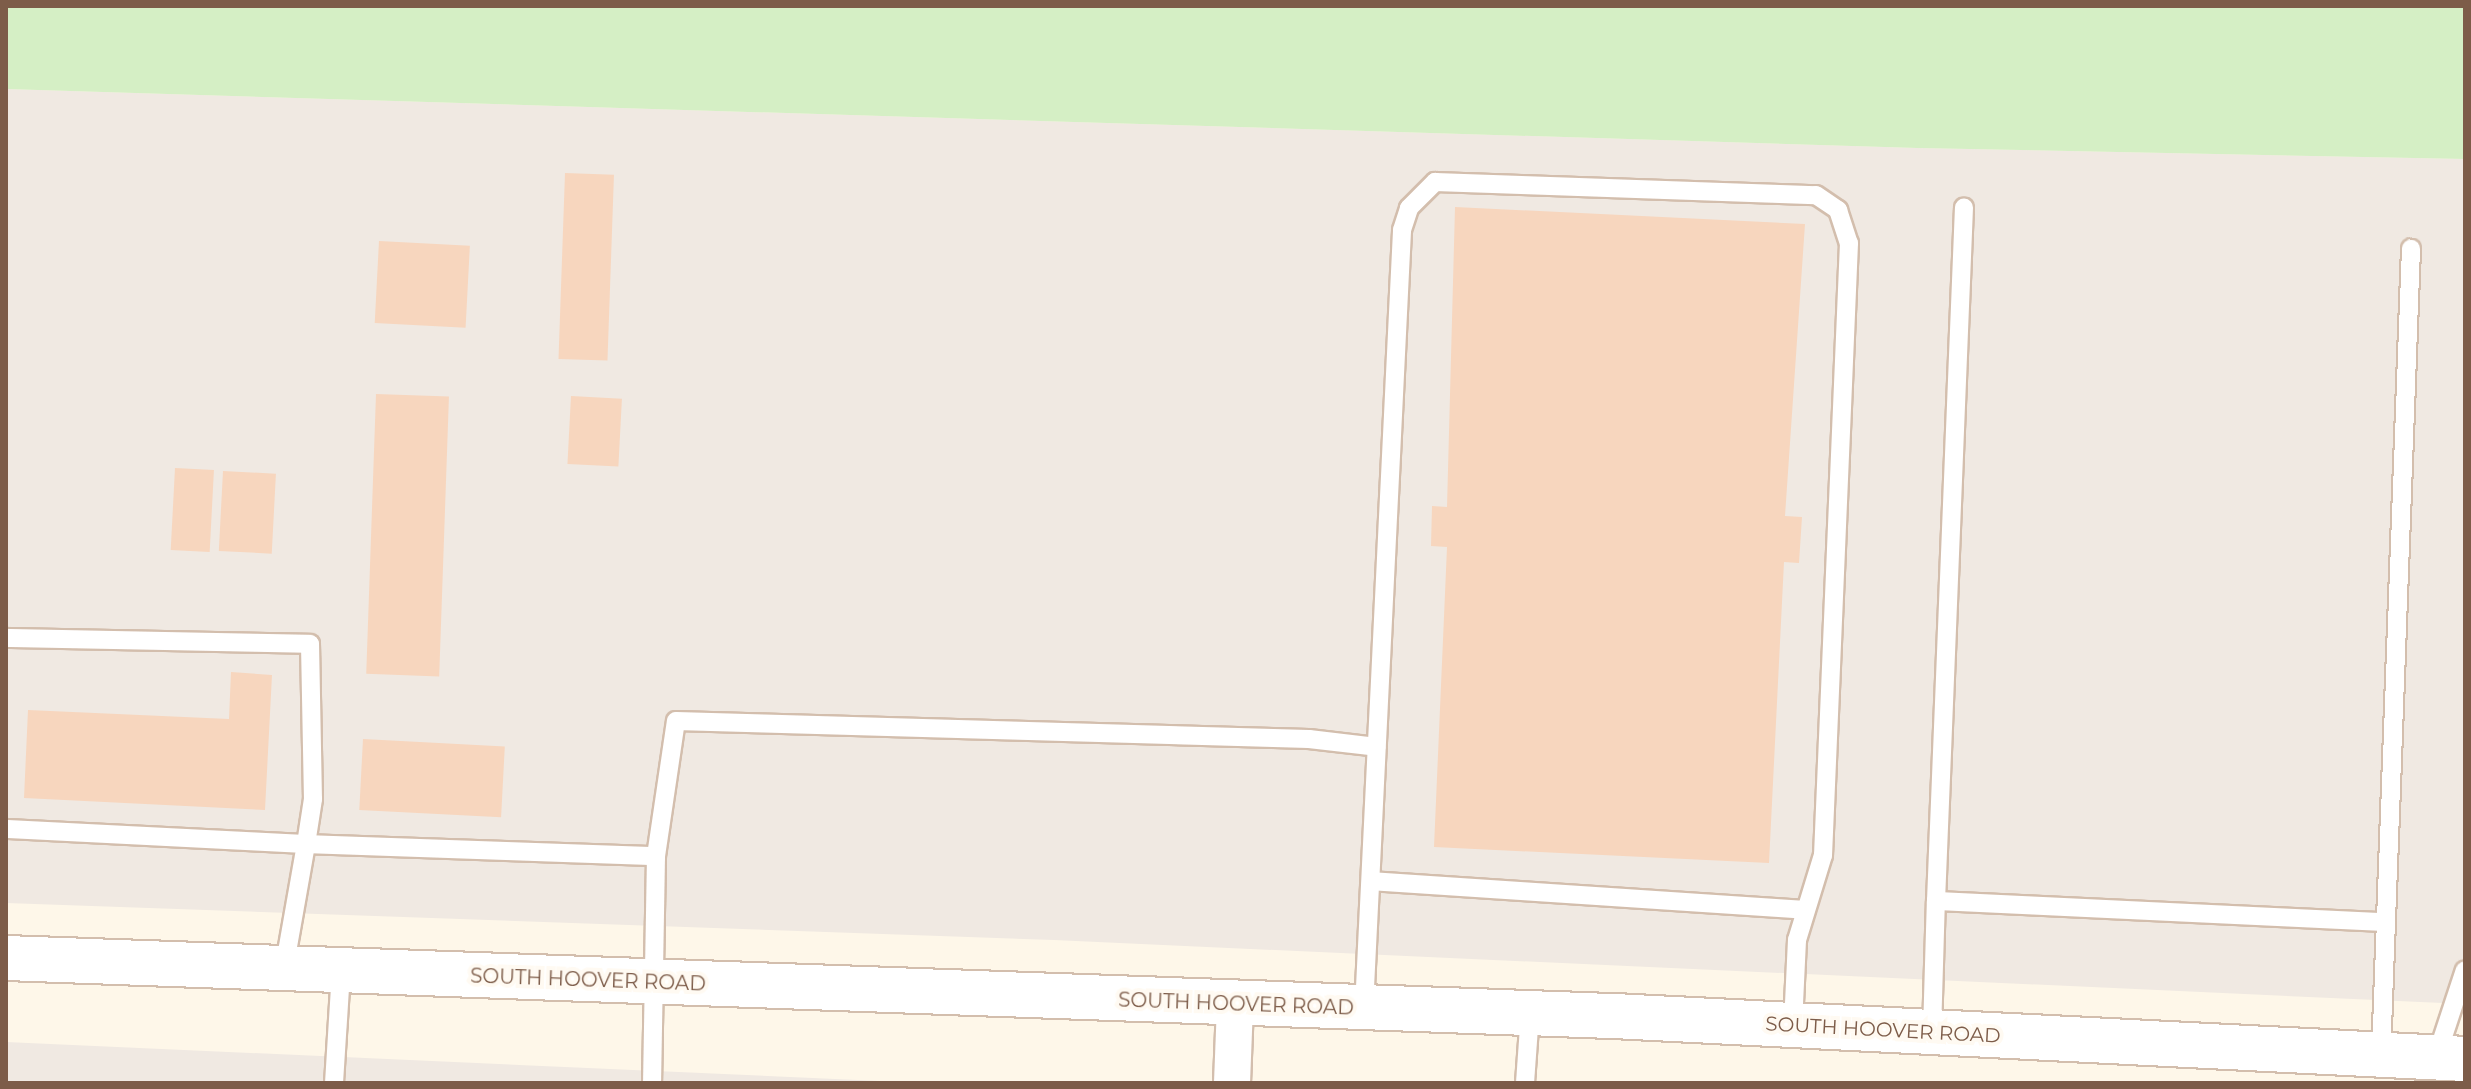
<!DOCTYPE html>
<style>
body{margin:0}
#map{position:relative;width:2471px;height:1089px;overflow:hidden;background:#fef7e9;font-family:Montserrat,sans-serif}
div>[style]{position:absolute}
.industrial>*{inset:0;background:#f0e9e2}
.green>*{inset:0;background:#d5efc5}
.building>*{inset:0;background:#f7d6be;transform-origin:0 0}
.roads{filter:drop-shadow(2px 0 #d3bead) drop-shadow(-2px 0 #d3bead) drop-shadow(0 2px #d3bead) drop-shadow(0 -2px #d3bead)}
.lane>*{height:18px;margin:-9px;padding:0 9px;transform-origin:9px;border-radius:9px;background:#fff}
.street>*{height:36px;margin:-18px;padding:0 18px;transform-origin:18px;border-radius:18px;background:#fff}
.secondary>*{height:44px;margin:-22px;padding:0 22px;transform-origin:22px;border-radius:22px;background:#fff}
span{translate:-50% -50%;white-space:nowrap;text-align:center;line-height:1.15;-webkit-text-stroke:8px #fffaf2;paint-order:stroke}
.street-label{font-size:20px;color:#7d5c49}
.frame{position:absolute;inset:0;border:8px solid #7d5c49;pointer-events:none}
</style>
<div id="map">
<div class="industrial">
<i style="clip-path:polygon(6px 89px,1917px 148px,2465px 159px,2465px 1004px,1054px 940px,6px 903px)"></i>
<i style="clip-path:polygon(6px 1042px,925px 1083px,6px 1083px)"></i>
</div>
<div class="green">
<i style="clip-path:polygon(6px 6px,2465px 6px,2465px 159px,1917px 148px,6px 89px)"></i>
</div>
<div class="building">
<i style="left:565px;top:173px;width:49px;height:186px;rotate:2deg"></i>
<i style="clip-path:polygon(1455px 207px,1805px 224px,1785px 516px,1802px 517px,1799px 563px,1784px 562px,1769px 863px,1434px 847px,1447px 547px,1431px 546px,1432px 506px,1447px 507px)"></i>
<i style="left:379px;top:241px;width:91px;height:82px;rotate:3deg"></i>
<i style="left:376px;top:394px;width:73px;height:280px;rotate:2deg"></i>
<i style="left:571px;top:396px;width:51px;height:68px;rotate:3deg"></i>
<i style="left:175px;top:468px;width:39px;height:82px;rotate:3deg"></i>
<i style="left:223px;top:471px;width:53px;height:80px;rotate:3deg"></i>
<i style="clip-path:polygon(231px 672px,272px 675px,265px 810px,24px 798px,28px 710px,229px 719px)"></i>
<i style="left:363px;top:739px;width:142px;height:71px;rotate:3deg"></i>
</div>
<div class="roads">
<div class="lane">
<i style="left:6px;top:638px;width:304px;rotate:1.1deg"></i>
<i style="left:310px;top:644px;width:155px;rotate:88.9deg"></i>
<i style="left:313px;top:799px;width:46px;rotate:98.8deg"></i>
<i style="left:306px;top:844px;width:300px;rotate:-177.1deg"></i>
<i style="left:656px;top:856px;width:136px;rotate:-81.6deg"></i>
<i style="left:676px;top:721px;width:633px;rotate:1.63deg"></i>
<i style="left:1309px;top:739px;width:68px;rotate:6.7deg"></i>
<i style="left:1371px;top:881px;width:434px;rotate:3.8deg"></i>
<i style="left:1936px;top:901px;width:694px;rotate:-87.69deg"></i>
<i style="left:284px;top:969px;width:127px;rotate:-80deg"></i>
<i style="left:306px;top:844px;width:350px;rotate:2deg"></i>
<i style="left:656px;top:856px;width:227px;rotate:91deg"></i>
<i style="left:1364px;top:1008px;width:779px;rotate:-87.2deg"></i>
<i style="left:1402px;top:230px;width:23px;rotate:-72deg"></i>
<i style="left:1409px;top:208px;width:37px;rotate:-45deg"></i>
<i style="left:1435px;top:182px;width:381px;rotate:2deg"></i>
<i style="left:1816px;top:195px;width:27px;rotate:34deg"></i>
<i style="left:1838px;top:210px;width:35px;rotate:72deg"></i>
<i style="left:1849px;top:243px;width:613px;rotate:92.43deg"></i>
<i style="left:1823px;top:855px;width:89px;rotate:107deg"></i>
<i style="left:1797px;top:940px;width:85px;rotate:92.7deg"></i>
<i style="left:1932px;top:1032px;width:131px;rotate:-88.3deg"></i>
<i style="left:1936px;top:901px;width:450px;rotate:2.7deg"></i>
<i style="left:2381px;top:1055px;width:807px;rotate:-87.87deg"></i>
<i style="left:2437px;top:1055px;width:89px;rotate:-71.8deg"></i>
<i style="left:334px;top:1083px;width:112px;rotate:-86.4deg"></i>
<i style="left:1525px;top:1083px;width:69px;rotate:-85.9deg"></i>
</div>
<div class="street">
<i style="left:1232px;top:1083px;width:79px;rotate:-87.8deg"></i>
</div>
<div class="secondary">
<i style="left:6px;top:958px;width:1609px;rotate:2.07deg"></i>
<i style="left:1614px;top:1016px;width:852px;rotate:2.89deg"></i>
</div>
</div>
<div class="street-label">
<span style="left:588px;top:980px;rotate:2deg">SOUTH HOOVER ROAD</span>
<span style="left:1236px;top:1004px;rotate:2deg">SOUTH HOOVER ROAD</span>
<span style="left:1883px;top:1030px;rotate:3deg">SOUTH HOOVER ROAD</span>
</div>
<div class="frame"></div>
</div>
